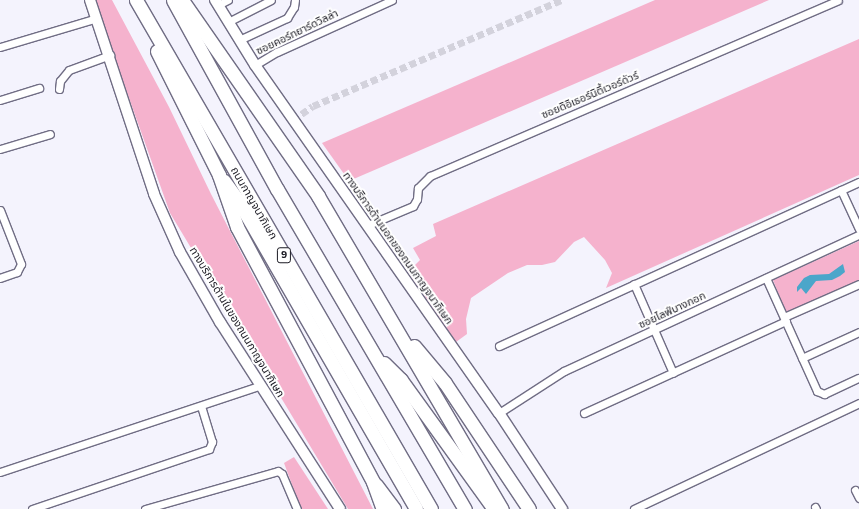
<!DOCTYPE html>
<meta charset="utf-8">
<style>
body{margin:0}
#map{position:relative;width:859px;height:509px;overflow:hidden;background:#f4f3fd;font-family:Commissioner,"Noto Sans Thai",sans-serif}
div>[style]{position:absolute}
.green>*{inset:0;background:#f5b2cd}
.water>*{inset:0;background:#4ba6ca}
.minor-tunnel>*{height:7px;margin-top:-3.5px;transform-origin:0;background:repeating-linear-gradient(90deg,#d3d2dc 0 7px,transparent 0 10.5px)}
.roads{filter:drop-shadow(1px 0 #706d84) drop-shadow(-1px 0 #706d84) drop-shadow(0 1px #706d84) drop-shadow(0 -1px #706d84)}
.minor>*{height:7px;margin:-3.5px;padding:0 3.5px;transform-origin:3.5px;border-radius:3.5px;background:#fff}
.secondary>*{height:10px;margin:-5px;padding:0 5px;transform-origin:5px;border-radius:5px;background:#fff}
.motorway>*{height:13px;margin:-6.5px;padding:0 6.5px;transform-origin:6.5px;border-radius:6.5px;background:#fff}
span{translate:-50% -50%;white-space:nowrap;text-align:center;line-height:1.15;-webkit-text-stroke:4px #fff;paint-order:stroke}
.shield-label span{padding:1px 3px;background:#fff;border:1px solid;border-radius:3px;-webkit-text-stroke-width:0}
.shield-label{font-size:10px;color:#1b1a23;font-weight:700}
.street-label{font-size:11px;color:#1b1a23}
</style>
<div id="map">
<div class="green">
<i style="clip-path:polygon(94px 0,112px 0,169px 107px,211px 194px,373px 509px,348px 509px,170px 213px)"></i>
<i style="clip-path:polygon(655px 0,769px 0,349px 181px,322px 143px)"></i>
<i style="clip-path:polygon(859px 39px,859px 175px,606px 288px,612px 273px,605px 260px,584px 237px,574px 242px,555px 262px,542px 265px,527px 265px,508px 273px,471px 298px,466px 319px,467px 334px,456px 342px,408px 272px,420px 260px,413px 248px,436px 236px,433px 224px)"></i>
<i style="clip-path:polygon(859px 241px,859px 280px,786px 313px,773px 280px)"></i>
<i style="clip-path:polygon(294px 457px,328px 509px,301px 509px,284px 463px)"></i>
</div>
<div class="water">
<i style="clip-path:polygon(843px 264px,845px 272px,840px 276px,832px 280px,816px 281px,806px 294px,801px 288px,797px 292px,797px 287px,804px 278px,810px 275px,829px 274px)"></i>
</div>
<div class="minor-tunnel">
<i style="left:293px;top:120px;width:24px;rotate:-35deg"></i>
<i style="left:313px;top:106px;width:270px;rotate:-23.1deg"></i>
</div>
<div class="roads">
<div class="minor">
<i style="left:218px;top:5px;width:11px;rotate:-27deg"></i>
<i style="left:228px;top:22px;width:48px;rotate:-27.1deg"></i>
<i style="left:239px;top:40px;width:53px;rotate:-24.6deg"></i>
<i style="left:287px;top:18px;width:13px;rotate:-58deg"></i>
<i style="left:294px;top:7px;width:7px;rotate:-82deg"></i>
<i style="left:0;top:47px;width:101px;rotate:-16.6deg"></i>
<i style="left:255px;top:65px;width:26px;rotate:-31deg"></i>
<i style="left:277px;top:52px;width:126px;rotate:-24.3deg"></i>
<i style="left:59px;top:89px;width:8px;rotate:-83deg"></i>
<i style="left:60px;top:81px;width:14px;rotate:-51deg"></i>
<i style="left:69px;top:70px;width:44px;rotate:-20.1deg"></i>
<i style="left:0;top:100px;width:41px;rotate:-17.1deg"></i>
<i style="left:0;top:149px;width:52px;rotate:-16.7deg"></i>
<i style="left:841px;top:190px;width:43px;rotate:65.2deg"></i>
<i style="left:0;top:210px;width:58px;rotate:68.7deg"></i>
<i style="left:21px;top:264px;width:9px;rotate:117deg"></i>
<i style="left:17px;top:272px;width:18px;rotate:161deg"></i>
<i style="left:368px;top:225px;width:49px;rotate:-22.9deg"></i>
<i style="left:413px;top:206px;width:8px;rotate:-60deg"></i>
<i style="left:417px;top:199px;width:11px;rotate:-85deg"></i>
<i style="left:418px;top:188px;width:17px;rotate:-45deg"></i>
<i style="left:430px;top:176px;width:444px;rotate:-23.3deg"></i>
<i style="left:766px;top:278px;width:124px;rotate:65.7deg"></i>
<i style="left:817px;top:391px;width:8px;rotate:23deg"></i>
<i style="left:824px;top:394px;width:38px;rotate:-25deg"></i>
<i style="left:634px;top:284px;width:97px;rotate:66.3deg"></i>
<i style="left:784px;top:317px;width:82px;rotate:-23.7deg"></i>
<i style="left:499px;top:346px;width:396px;rotate:-24.5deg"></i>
<i style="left:802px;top:358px;width:63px;rotate:-24.5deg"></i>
<i style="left:499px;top:413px;width:77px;rotate:-32.9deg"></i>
<i style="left:564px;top:371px;width:325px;rotate:-24.8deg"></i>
<i style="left:584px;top:413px;width:222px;rotate:-24.5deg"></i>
<i style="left:0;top:472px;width:275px;rotate:-18.4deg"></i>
<i style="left:855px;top:490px;width:9px;rotate:63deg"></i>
<i style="left:815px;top:507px;width:2px;rotate:63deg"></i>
<i style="left:32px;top:509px;width:187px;rotate:-18.7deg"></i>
<i style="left:209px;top:449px;width:8px;rotate:-67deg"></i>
<i style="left:212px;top:442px;width:37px;rotate:-107deg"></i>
<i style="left:145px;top:509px;width:138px;rotate:-15.9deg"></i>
<i style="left:278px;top:471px;width:5px;rotate:37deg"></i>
<i style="left:282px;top:474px;width:38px;rotate:67deg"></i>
<i style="left:634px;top:509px;width:249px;rotate:-25.2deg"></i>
</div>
<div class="secondary">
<i style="left:90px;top:0;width:204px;rotate:71.7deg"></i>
<i style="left:154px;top:194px;width:64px;rotate:65.9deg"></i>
<i style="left:180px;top:252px;width:81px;rotate:60.3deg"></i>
<i style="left:220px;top:322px;width:222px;rotate:57.3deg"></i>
<i style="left:215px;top:0;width:76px;rotate:58.4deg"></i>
<i style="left:255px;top:65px;width:425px;rotate:55deg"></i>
<i style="left:499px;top:413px;width:115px;rotate:56.7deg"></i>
</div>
<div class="motorway">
<i style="left:136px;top:0;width:588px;rotate:59.9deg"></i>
<i style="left:173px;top:0;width:216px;rotate:61.2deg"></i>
<i style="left:277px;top:189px;width:371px;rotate:59.6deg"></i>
<i style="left:182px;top:0;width:239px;rotate:55.2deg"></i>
<i style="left:318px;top:196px;width:363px;rotate:59.6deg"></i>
<i style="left:157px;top:51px;width:139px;rotate:63.4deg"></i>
<i style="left:219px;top:175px;width:55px;rotate:70.9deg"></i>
<i style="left:237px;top:227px;width:289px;rotate:61.9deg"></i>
<i style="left:373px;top:482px;width:29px;rotate:70deg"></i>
<i style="left:224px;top:181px;width:26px;rotate:54deg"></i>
<i style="left:239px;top:202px;width:354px;rotate:60deg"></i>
<i style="left:414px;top:346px;width:48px;rotate:50deg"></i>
<i style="left:445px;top:383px;width:151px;rotate:56.3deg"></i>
<i style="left:384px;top:363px;width:24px;rotate:45deg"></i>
<i style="left:401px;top:380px;width:154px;rotate:54.2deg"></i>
<i style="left:376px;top:485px;width:30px;rotate:53deg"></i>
</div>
</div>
<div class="shield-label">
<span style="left:284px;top:255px">9</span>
</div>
<div class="street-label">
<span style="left:297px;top:32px;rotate:-26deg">ซอยคอร์ทยาร์ดวิลล่า</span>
<span style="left:590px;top:95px;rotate:-23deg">ซอยดิอิเธอร์นิตี้เวอร์ดัวร์</span>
<span style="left:254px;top:203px;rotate:60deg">ถนนกาญจนาภิเษก</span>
<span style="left:398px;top:248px;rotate:55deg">ทางบริการด้านนอกของถนนกาญจนาภิเษก</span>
<span style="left:672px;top:310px;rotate:-25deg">ซอยไลฟ์บางกอก</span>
<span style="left:237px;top:322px;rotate:59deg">ทางบริการด้านในของถนนกาญจนาภิเษก</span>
</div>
</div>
